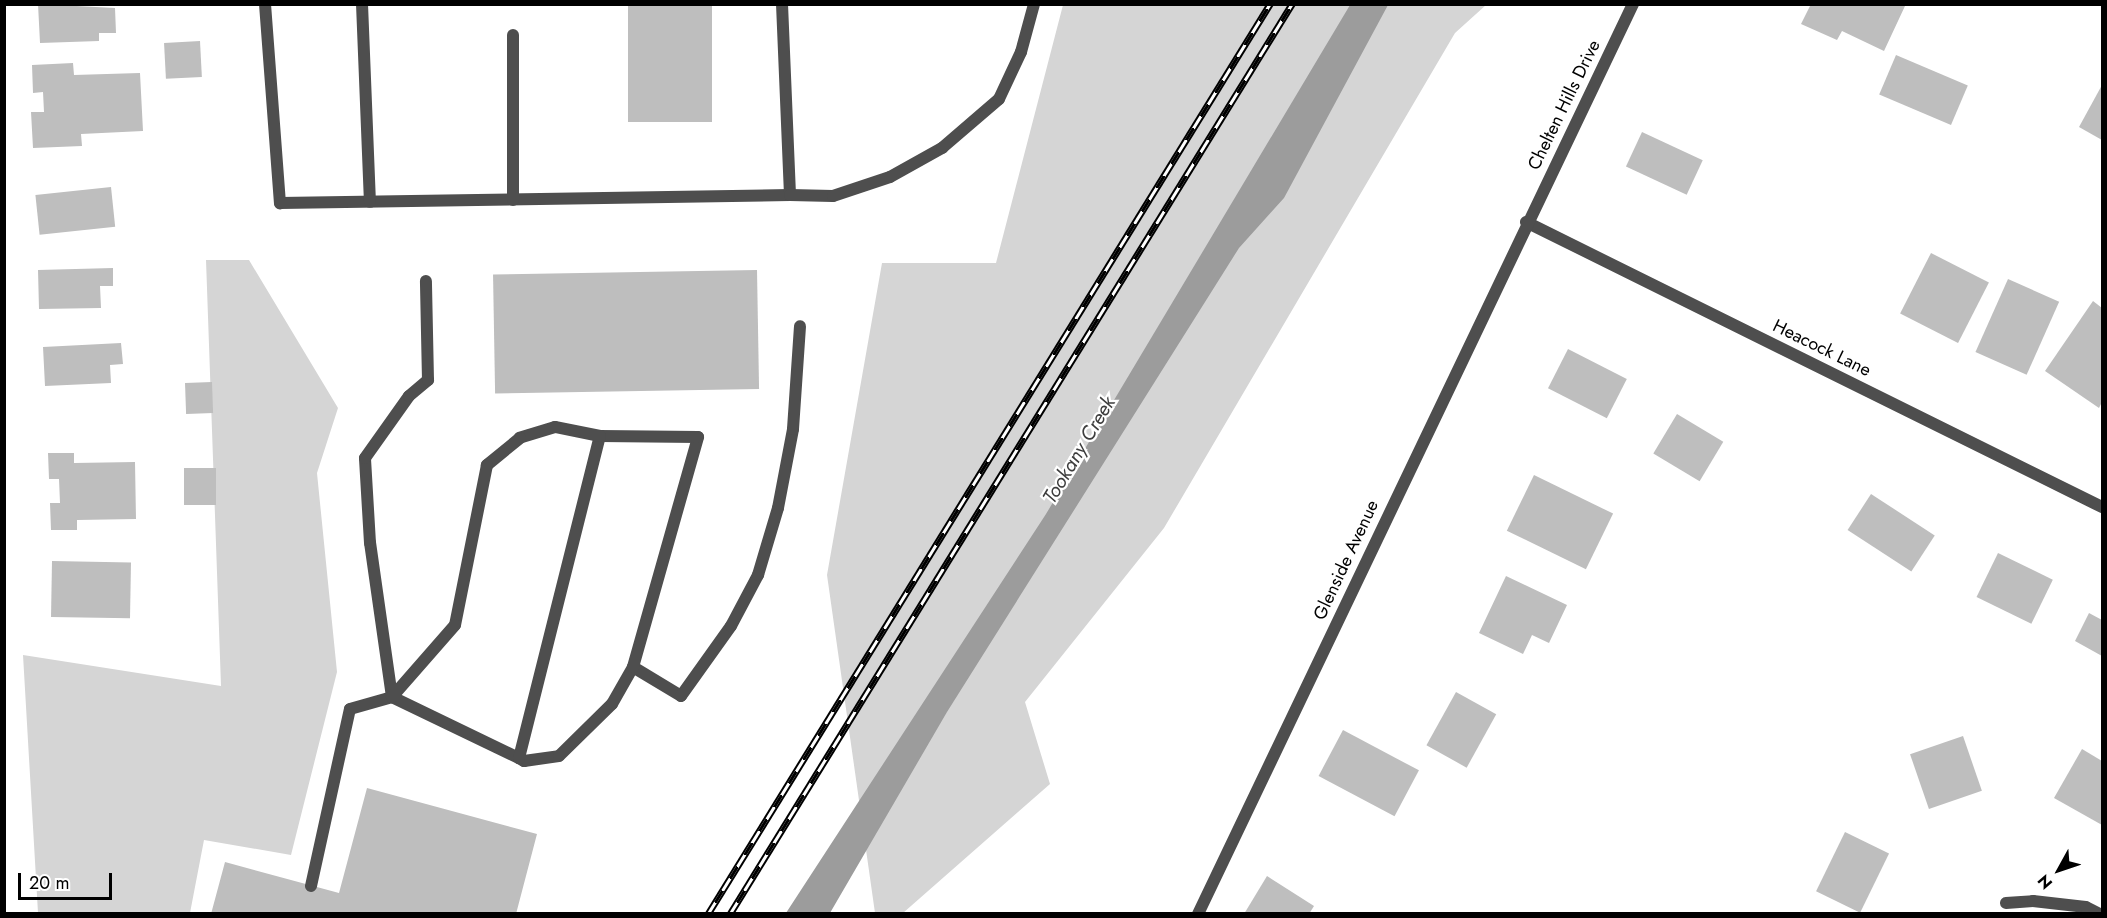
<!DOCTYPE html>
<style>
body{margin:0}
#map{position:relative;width:2107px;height:918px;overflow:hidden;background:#fff;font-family:Jost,sans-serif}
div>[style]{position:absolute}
.green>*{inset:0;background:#d5d5d5}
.water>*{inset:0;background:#9c9c9c}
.building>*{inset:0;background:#bebebe;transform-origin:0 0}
.service>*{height:12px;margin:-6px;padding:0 6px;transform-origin:6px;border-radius:6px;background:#4e4e4e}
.minor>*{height:12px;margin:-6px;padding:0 6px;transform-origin:6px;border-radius:6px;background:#4e4e4e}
.rail>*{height:7px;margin-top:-3.5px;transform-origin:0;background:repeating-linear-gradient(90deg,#fff 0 14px,#000 0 28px);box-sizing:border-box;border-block:2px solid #000}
span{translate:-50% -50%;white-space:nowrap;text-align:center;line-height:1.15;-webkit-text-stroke:4.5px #fff;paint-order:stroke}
.street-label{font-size:18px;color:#000}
.water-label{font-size:20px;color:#3d3d3d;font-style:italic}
.frame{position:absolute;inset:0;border:6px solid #000;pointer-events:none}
.north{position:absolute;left:2029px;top:840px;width:60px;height:60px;-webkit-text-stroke:4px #fff;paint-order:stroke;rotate:230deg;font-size:16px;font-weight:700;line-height:24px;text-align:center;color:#000}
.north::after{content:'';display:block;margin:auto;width:21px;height:27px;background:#000;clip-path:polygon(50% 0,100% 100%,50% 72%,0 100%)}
.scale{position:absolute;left:18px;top:873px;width:94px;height:27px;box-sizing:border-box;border:3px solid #000;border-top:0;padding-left:8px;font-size:18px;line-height:21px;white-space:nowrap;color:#000;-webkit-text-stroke:4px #fff;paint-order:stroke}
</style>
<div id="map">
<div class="green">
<i style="clip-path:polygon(1063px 5px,1486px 5px,1455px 33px,1164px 528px,1025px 702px,1050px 784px,903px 913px,875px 913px,827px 575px,882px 263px,996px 263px)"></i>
<i style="clip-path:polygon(206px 260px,249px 260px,338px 408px,317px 473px,337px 672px,291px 855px,204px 840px,190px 913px,38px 913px,23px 655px,221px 686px)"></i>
</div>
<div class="water">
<i style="clip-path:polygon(1350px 5px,1388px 5px,1284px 198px,1239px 248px,947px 712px,830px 913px,786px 913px,1046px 514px)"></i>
</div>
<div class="building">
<i style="clip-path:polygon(38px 4px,115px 8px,116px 33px,99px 33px,99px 41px,40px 43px)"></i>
<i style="left:628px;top:4px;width:84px;height:118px"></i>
<i style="clip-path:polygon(1811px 4px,1902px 4px,1905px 6px,1884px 51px,1842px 31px,1837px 40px,1801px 24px)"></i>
<i style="left:200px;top:41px;width:36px;height:36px;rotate:87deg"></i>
<i style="left:1896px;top:55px;width:78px;height:43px;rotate:23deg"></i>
<i style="clip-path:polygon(73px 63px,74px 75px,140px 73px,143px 131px,81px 134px,82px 146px,33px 148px,31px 112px,44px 112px,43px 92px,33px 93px,32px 65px)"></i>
<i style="clip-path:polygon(2102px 85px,2102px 140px,2079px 127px)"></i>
<i style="left:1642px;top:132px;width:67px;height:38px;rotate:25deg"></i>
<i style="left:111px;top:187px;width:40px;height:76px;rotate:84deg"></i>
<i style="left:1931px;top:253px;width:65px;height:68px;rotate:27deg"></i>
<i style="clip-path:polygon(113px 268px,113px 286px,100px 286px,101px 308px,39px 309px,38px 270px)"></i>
<i style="left:757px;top:270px;width:119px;height:264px;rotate:89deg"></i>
<i style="left:2008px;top:279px;width:56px;height:80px;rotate:24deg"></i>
<i style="clip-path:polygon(2093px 301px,2102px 308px,2102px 402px,2099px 408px,2045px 371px)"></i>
<i style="clip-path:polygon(121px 343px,123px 364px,110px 365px,111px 383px,45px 386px,43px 347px)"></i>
<i style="left:1568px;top:349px;width:66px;height:44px;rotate:27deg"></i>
<i style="left:212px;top:382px;width:31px;height:27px;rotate:88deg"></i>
<i style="left:1677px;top:414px;width:54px;height:46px;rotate:31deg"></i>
<i style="clip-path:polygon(48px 453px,74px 453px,74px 463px,135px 462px,136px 519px,77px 520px,77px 530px,51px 530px,50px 503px,60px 503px,59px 479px,49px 479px)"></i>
<i style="left:184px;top:468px;width:32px;height:37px"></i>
<i style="left:1534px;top:475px;width:88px;height:62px;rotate:26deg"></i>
<i style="left:1871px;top:494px;width:76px;height:43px;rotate:33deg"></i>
<i style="left:1998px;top:553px;width:61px;height:49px;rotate:26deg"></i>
<i style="left:52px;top:561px;width:79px;height:56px;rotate:1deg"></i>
<i style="clip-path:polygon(1506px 576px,1567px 605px,1549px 643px,1532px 635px,1523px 654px,1479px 633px)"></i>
<i style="clip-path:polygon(2089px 613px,2102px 620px,2102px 656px,2075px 641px)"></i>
<i style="left:1456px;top:692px;width:46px;height:61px;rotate:29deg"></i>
<i style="left:1343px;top:730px;width:86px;height:52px;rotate:28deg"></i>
<i style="left:1963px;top:736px;width:58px;height:56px;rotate:71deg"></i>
<i style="clip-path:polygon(2082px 749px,2102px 761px,2102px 825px,2054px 798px)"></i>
<i style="clip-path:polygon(367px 788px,537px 834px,516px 914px,211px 914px,225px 862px,339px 893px)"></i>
<i style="left:1845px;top:832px;width:49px;height:66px;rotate:26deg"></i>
<i style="clip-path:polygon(1267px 876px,1314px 906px,1309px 914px,1244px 914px)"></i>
</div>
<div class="service">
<i style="left:265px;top:4px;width:200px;rotate:85.7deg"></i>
<i style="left:280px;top:203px;width:510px;rotate:-0.9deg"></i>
<i style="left:362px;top:4px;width:198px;rotate:87.7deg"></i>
<i style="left:782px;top:4px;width:191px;rotate:87.6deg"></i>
<i style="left:790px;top:195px;width:43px;rotate:1.3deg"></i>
<i style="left:833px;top:196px;width:60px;rotate:-18.4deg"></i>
<i style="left:890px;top:177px;width:60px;rotate:-29.1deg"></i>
<i style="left:942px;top:148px;width:75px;rotate:-40.7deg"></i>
<i style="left:999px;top:99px;width:52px;rotate:-64.9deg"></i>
<i style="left:1021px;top:52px;width:50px;rotate:-74.8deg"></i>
<i style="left:513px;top:35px;width:165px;rotate:90deg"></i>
<i style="left:633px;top:667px;width:56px;rotate:31.1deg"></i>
<i style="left:681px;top:696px;width:86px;rotate:-54.5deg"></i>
<i style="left:731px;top:626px;width:58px;rotate:-62.1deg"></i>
<i style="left:758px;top:575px;width:70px;rotate:-73.4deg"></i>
<i style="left:778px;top:508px;width:80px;rotate:-79.2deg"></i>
<i style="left:793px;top:429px;width:103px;rotate:-86.1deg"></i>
<i style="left:392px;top:697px;width:156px;rotate:-98.1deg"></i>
<i style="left:370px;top:543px;width:85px;rotate:-93.4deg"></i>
<i style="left:365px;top:458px;width:76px;rotate:-54.6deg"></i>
<i style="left:409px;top:396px;width:25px;rotate:-40deg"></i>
<i style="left:428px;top:380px;width:99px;rotate:-91.2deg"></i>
<i style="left:519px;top:758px;width:6px;rotate:31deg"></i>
<i style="left:524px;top:761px;width:35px;rotate:-8deg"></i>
<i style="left:559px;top:756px;width:74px;rotate:-44.5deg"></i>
<i style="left:612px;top:704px;width:43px;rotate:-60.4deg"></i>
<i style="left:633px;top:667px;width:239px;rotate:-74.2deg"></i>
<i style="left:698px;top:437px;width:98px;rotate:-179.4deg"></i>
<i style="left:311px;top:886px;width:181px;rotate:-77.6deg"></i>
<i style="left:350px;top:709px;width:44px;rotate:-15.9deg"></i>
<i style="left:392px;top:697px;width:141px;rotate:25.7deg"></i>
<i style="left:519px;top:758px;width:332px;rotate:-75.9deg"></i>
<i style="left:600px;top:436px;width:46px;rotate:-168.7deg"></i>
<i style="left:555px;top:427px;width:37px;rotate:163deg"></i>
<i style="left:520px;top:438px;width:43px;rotate:140.7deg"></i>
<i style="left:487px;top:465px;width:163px;rotate:101.3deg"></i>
<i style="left:455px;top:625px;width:96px;rotate:131.2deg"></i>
</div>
<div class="minor">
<i style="left:1526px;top:222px;width:643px;rotate:26.33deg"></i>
<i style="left:2006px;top:903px;width:27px;rotate:-4deg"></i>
<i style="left:2033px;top:901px;width:53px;rotate:6.5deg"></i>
<i style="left:2086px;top:907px;width:16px;rotate:27deg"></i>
<i style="left:1198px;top:914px;width:1009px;rotate:-64.45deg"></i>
</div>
<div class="rail">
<i style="left:708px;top:914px;width:1070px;rotate:-58.3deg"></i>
<i style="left:730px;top:914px;width:1070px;rotate:-58.3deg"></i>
</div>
<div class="street-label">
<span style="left:1564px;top:105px;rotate:-64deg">Chelten Hills Drive</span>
<span style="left:1822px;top:348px;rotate:26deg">Heacock Lane</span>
<span style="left:1346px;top:560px;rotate:-65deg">Glenside Avenue</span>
</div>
<div class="water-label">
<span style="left:1079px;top:450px;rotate:-59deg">Tookany Creek</span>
</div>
<div class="frame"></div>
<div class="north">N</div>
<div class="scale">20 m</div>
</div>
